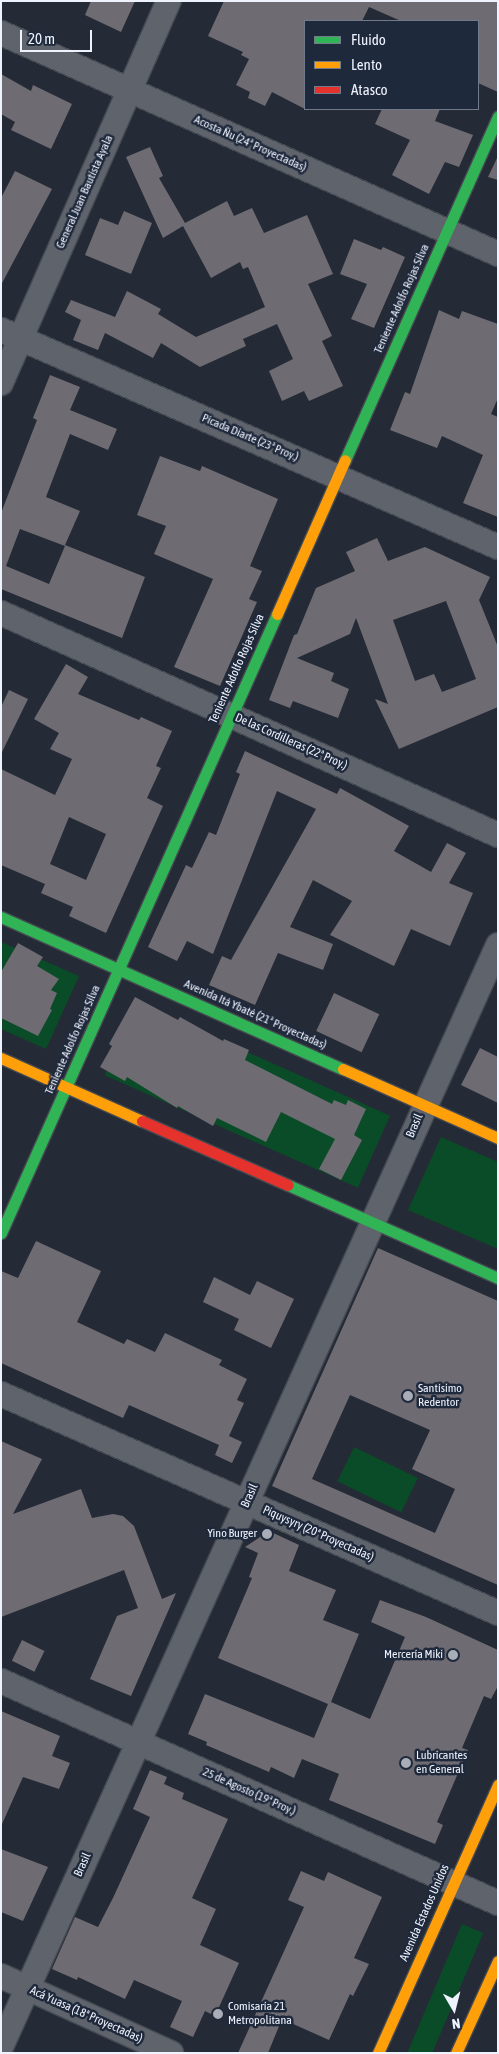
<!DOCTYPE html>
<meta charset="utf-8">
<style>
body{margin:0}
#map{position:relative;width:499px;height:2054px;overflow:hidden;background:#252b36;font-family:"Asap Condensed",sans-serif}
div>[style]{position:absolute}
.green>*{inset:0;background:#0a4c27;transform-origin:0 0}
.building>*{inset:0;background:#6e6b72;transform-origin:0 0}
.roads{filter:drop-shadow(1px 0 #444952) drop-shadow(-1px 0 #444952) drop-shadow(0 1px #444952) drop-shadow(0 -1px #444952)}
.street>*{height:24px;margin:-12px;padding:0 12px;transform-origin:12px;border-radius:12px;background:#5f636b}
.fast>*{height:11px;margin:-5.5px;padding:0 5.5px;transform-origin:5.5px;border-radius:5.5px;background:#30b455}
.slow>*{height:11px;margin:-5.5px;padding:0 5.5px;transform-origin:5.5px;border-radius:5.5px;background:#ff9f0a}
.jam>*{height:11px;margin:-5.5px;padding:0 5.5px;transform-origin:5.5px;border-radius:5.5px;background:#e5322d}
.dots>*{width:14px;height:14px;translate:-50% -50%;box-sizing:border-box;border:2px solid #1f293c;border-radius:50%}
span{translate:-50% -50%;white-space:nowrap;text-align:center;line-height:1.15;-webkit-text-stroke:5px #1f293c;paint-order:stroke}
.street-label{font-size:12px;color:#eef3fd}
.poi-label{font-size:12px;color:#eef3fd}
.left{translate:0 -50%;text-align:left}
.right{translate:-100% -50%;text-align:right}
.frame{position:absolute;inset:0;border:2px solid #eef3fd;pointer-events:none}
.legend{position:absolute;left:304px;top:20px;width:175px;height:90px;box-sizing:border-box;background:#1f293c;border:1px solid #727a89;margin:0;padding:6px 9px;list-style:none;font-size:15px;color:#eef3fd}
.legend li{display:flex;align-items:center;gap:10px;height:25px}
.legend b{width:25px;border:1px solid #727a89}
.north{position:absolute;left:429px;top:1984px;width:50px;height:50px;-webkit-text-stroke:4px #1f293c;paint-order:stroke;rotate:172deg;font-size:14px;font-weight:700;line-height:20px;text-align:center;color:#eef3fd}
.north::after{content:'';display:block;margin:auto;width:18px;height:22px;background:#eef3fd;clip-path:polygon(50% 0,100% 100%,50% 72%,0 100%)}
.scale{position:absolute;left:20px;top:30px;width:72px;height:22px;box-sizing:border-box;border:2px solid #eef3fd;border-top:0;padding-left:6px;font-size:15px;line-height:18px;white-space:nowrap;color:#eef3fd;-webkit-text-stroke:4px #1f293c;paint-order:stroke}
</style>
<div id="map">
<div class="green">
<i style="clip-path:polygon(1px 942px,79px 976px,46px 1049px,1px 1029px)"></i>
<i style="left:137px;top:1003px;width:277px;height:79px;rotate:24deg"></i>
<i style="clip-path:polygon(441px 1137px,498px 1162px,498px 1249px,408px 1210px)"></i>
<i style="left:354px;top:1447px;width:71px;height:38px;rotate:26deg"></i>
<i style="left:462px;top:1924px;width:23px;height:141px;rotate:23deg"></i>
</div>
<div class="building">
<i style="clip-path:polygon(91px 1px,135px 1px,121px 32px,85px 15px)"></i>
<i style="clip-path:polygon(224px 1px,498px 1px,498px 92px,478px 83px,478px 21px,401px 21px,369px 7px,362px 21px,305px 21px,305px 109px,272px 92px,265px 106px,248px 98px,250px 92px,236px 85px,249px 59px,241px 55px,243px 52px,208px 36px)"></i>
<i style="clip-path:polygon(1px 74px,31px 91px,33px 85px,72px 104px,51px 149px,11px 130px,15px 122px,1px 114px)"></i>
<i style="clip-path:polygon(382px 109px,440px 109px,435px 121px,473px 135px,459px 167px,445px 162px,429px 194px,392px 175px,410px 140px,375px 124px)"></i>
<i style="clip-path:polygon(150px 147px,163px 176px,159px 178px,185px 223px,227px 201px,234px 216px,252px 208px,264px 233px,307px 215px,333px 274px,308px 284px,332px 336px,322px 341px,343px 386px,309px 401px,304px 391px,282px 401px,269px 371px,293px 359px,277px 324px,243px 339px,246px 346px,200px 367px,161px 343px,153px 358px,105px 333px,98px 350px,73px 340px,81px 320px,65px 312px,71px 300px,115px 317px,127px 291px,161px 309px,158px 314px,196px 337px,265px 307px,248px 267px,243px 269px,240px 262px,211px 278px,183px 226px,163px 238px,126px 157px)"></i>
<i style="clip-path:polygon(498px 156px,498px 180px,488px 177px)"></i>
<i style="clip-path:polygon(15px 171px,52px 189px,1px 285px,1px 198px)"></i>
<i style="clip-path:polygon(124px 211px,152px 223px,131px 274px,85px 255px,100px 218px,118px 225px)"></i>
<i style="clip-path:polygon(354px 239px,381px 250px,383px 247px,405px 257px,374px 328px,351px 319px,367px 284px,340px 274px)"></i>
<i style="clip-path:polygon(439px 310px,459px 319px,462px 311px,498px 324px,498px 398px,491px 414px,498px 417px,498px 517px,463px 503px,483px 455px,442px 436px,437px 448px,390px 430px,405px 392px,410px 394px)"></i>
<i style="clip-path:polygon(evenodd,50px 375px,80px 387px,70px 410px,117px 429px,108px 450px,70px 434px,46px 497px,80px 511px,65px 545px,145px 577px,122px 638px,1px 589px,1px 513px,37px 420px,33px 418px,50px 375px,20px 529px,65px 546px,49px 584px,6px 566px,20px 529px)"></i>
<i style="clip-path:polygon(160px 456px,200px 471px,202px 466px,278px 499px,250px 566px,262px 571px,249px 599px,257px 602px,220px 686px,174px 667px,213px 579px,154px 554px,166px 526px,137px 515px)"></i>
<i style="clip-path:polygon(evenodd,377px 538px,388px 561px,425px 547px,490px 577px,479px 600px,498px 647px,498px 707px,399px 749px,375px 699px,388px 704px,356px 618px,350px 634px,297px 658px,334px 673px,331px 681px,349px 689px,338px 718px,293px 701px,290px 708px,269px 700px,294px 635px,297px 634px,316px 588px,355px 571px,346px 552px,377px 538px,446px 601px,476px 679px,442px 692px,434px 674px,415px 681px,393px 620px,446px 601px)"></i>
<i style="clip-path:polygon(evenodd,66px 664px,88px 677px,78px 694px,139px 720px,141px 717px,172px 731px,156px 766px,161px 768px,147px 798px,163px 806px,106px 933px,69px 916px,73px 907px,41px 893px,45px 884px,1px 865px,1px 769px,55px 795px,72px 759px,50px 749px,59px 733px,34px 719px,66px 664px,69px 817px,106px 834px,86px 880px,50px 864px,69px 817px)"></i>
<i style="clip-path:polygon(9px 690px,28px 699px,1px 754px,1px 707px)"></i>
<i style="clip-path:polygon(245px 751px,337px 794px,340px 788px,409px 826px,394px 851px,431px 872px,447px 843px,466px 853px,449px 883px,473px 893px,450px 946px,411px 929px,394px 966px,330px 935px,352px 901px,313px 880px,290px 927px,333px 944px,323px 970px,278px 953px,255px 1005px,209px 985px,222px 956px,231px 960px,316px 809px,277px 791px,213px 954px,187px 941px,177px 961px,148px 947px,186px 865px,192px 868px,209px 832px,216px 835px,240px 774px,236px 772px)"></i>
<i style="clip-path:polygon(18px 943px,43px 957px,37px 966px,59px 979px,51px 990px,57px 993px,50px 1009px,52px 1010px,38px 1036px,1px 1018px,1px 972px)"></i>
<i style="left:334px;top:993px;width:50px;height:42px;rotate:25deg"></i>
<i style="clip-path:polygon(135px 997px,178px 1020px,180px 1017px,223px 1041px,224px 1039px,249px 1050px,245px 1060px,332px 1104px,334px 1100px,346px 1105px,348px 1100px,366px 1109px,354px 1135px,362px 1140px,341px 1180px,319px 1169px,335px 1139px,281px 1112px,266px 1142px,217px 1118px,213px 1126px,178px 1106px,177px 1108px,127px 1077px,125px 1081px,100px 1067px,112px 1046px,109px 1044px)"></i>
<i style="clip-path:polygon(480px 1048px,498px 1057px,498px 1103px,461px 1085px)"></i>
<i style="clip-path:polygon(36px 1241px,101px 1271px,77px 1322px,124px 1344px,127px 1339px,155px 1352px,165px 1333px,222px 1360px,219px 1365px,247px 1379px,237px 1400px,244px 1403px,229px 1436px,242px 1442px,232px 1463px,215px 1455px,219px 1445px,129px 1405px,123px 1418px,1px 1363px,1px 1271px,18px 1278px)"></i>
<i style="clip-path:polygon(evenodd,378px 1248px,498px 1301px,498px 1585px,272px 1486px,378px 1248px,350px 1395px,430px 1430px,412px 1469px,455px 1489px,435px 1533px,312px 1479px,350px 1395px)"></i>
<i style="clip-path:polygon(214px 1277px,250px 1295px,257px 1281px,294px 1299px,271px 1348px,234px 1330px,239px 1319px,203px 1302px)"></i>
<i style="clip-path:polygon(1px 1441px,42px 1459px,13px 1514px,81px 1489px,92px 1518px,113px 1514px,123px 1516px,134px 1526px,162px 1599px,176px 1593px,131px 1696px,90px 1679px,117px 1616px,138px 1608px,124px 1570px,1px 1617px)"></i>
<i style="clip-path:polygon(269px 1531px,299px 1545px,289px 1571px,336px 1590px,323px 1620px,359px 1634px,331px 1702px,370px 1719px,405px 1637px,371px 1622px,380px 1600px,426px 1617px,498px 1650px,498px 1686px,491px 1699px,484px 1696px,462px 1748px,468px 1750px,437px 1822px,443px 1825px,435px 1844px,329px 1800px,339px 1774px,302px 1759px,294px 1778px,271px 1767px,269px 1772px,206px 1745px,207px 1742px,188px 1734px,205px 1694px,314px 1738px,328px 1704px,218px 1658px,252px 1578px,249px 1577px,258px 1553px,245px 1547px)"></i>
<i style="left:22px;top:1640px;width:25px;height:23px;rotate:26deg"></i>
<i style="clip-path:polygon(1px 1711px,60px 1736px,52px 1756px,70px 1763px,59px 1789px,23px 1777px,2px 1824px)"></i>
<i style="clip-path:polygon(150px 1770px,167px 1777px,164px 1784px,184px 1793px,182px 1799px,228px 1819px,192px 1898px,216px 1909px,200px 1945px,239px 1963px,215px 2016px,205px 2011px,193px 2037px,170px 2027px,182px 2001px,134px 1980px,125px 1999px,78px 1977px,77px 1980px,52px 1969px,75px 1917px,98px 1927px,113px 1898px,150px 1817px,133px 1809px)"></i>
<i style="clip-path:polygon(1px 1849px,48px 1867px,23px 1921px,1px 1912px)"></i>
<i style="clip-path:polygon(301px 1871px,324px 1881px,328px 1872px,382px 1897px,354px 1958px,369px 1964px,353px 1996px,350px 1994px,329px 2040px,282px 2019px,268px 2053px,238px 2053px,304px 1907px,288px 1900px)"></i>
</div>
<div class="roads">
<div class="street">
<i style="left:1px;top:33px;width:544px;rotate:23.97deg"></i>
<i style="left:1px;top:330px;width:542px;rotate:23.59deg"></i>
<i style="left:1px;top:383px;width:417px;rotate:-66.3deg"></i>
<i style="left:1px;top:613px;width:544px;rotate:24.07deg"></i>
<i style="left:1px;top:1394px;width:543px;rotate:23.78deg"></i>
<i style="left:1px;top:1681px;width:544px;rotate:24.07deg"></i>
<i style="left:1px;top:1976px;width:187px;rotate:24.4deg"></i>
<i style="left:1px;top:2047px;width:1209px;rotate:-65.72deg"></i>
</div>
<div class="fast">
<i style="left:345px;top:460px;width:376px;rotate:-66deg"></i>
<i style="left:1px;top:917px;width:374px;rotate:24deg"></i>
<i style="left:288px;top:1185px;width:230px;rotate:23.9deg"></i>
<i style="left:1px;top:1233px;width:678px;rotate:-65.97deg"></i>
</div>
<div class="slow">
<i style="left:277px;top:614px;width:168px;rotate:-66.2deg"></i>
<i style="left:1px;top:1058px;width:154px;rotate:24.1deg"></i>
<i style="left:343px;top:1069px;width:170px;rotate:24deg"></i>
<i style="left:378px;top:2053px;width:294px;rotate:-65.9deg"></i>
<i style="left:456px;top:2053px;width:101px;rotate:-65.5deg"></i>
</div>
<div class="jam">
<i style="left:142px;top:1121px;width:159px;rotate:23.7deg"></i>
</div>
</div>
<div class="dots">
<i style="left:408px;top:1396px;background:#a8adb7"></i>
<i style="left:267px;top:1534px;background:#a8adb7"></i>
<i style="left:453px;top:1655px;background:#a8adb7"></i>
<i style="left:406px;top:1763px;background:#a8adb7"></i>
<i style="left:218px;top:2014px;background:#a8adb7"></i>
</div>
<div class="street-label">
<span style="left:250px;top:144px;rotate:24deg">Acosta Ñu (24ª Proyectadas)</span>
<span style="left:85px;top:192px;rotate:-66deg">General Juan Bautista Ayala</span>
<span style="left:402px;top:299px;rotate:-66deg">Teniente Adolfo Rojas Silva</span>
<span style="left:250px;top:438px;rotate:23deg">Picada Diarte (23ª Proy.)</span>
<span style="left:237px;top:669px;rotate:-66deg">Teniente Adolfo Rojas Silva</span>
<span style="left:291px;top:742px;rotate:24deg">De las Cordilleras (22ª Proy.)</span>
<span style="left:255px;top:1015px;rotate:24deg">Avenida Itá Ybaté (21ª Proyectadas)</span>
<span style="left:73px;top:1040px;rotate:-66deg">Teniente Adolfo Rojas Silva</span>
<span style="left:415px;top:1126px;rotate:-67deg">Brasil</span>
<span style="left:250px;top:1496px;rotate:-66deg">Brasil</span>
<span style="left:318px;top:1534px;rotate:24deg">Piquysyry (20ª Proyectadas)</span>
<span style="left:249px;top:1792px;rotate:24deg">25 de Agosto (19ª Proy.)</span>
<span style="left:83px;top:1865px;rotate:-66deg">Brasil</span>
<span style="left:425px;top:1913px;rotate:-66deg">Avenida Estados Unidos</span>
<span style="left:86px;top:2015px;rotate:24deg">Acá Yuasa (18ª Proyectadas)</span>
</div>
<div class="poi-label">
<span class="left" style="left:418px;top:1396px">Santísimo<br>Redentor</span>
<span class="right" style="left:257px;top:1534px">Yino Burger</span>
<span class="right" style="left:443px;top:1655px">Mercería Miki</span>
<span class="left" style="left:416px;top:1763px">Lubricantes<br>en General</span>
<span class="left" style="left:228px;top:2014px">Comisaría 21<br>Metropolitana</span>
</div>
<div class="frame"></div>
<ul class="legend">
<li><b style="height:6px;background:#30b455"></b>Fluido</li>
<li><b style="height:6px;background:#ff9f0a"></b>Lento</li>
<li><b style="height:6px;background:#e5322d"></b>Atasco</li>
</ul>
<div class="north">N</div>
<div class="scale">20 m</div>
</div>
